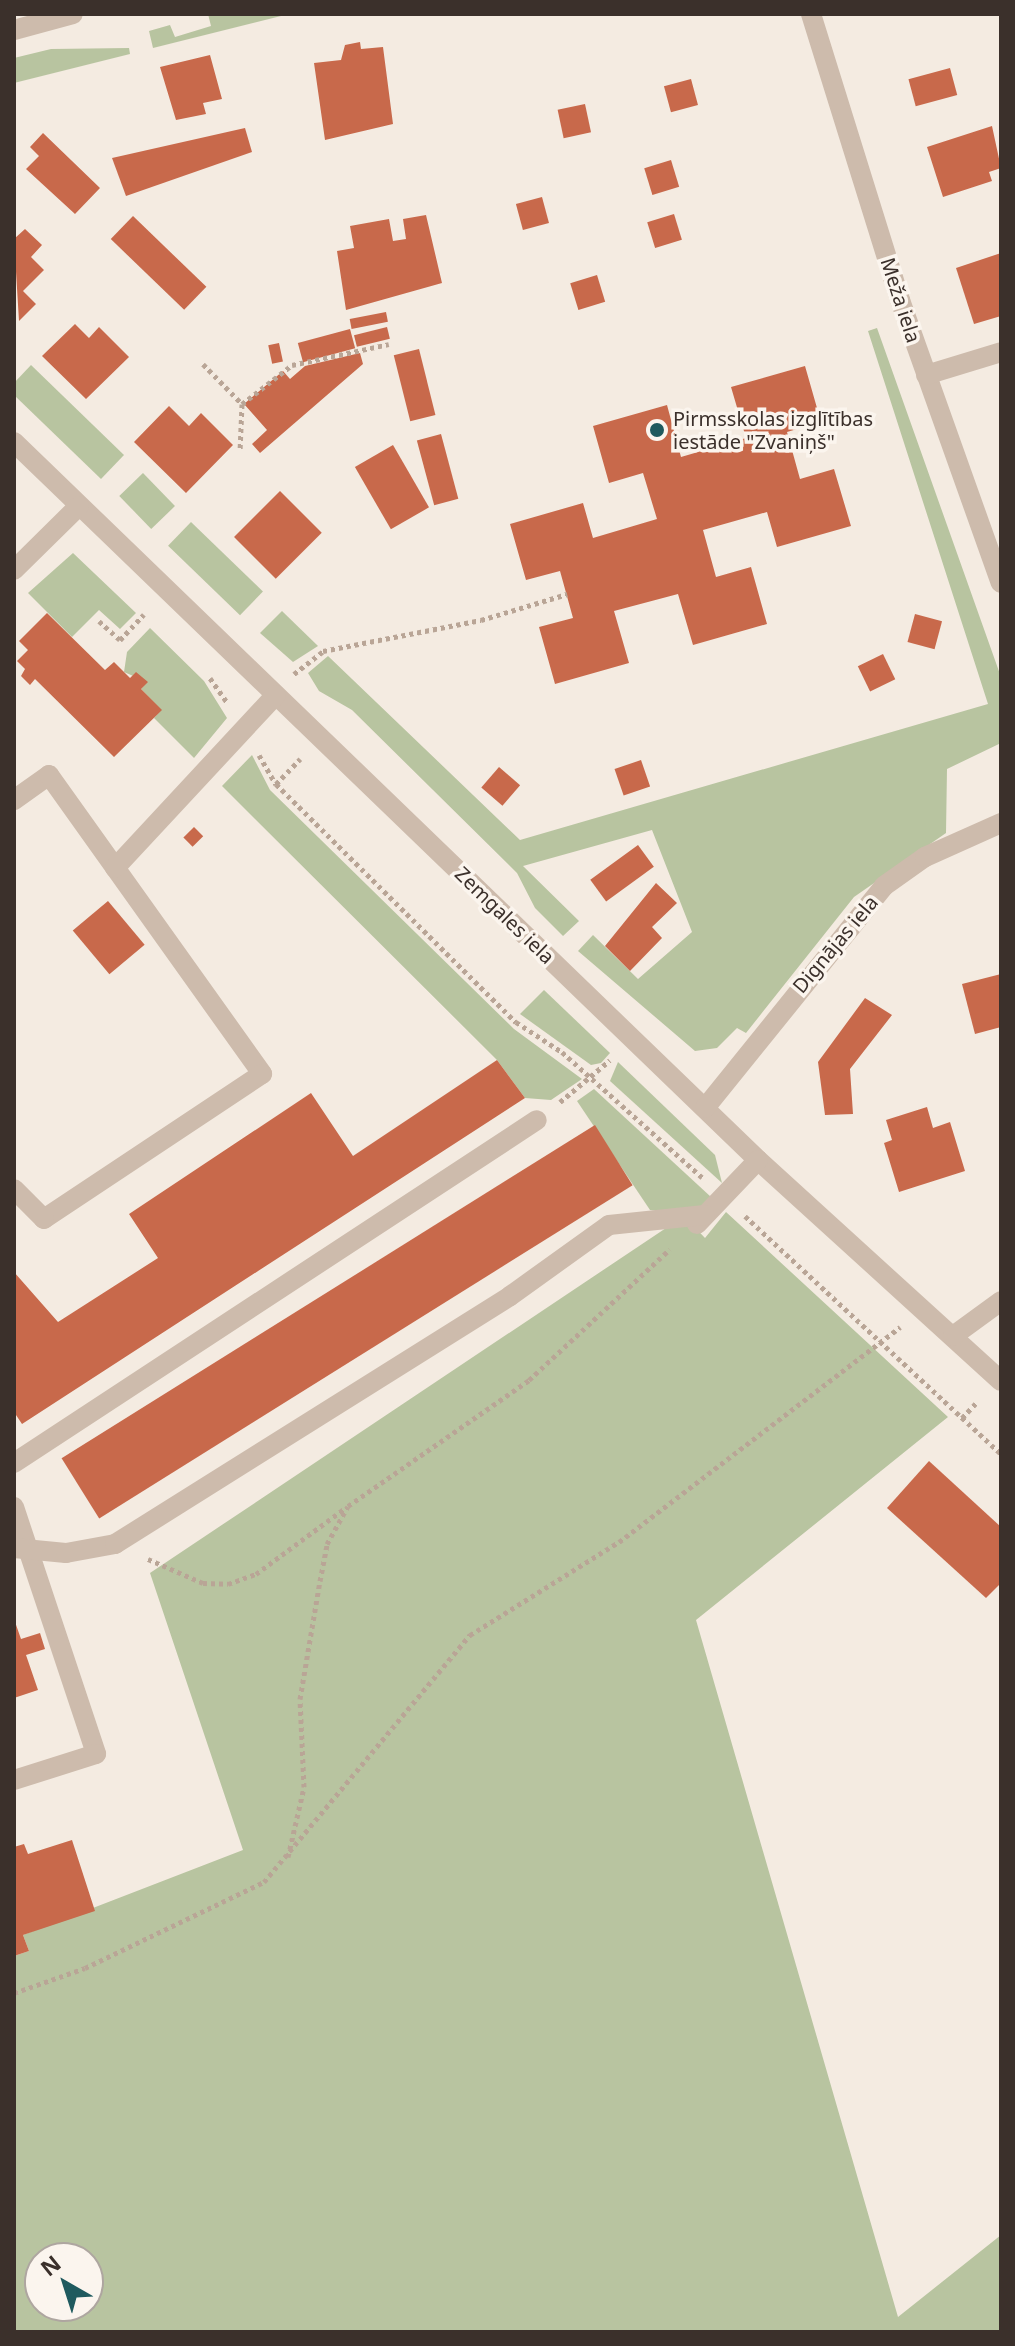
<!DOCTYPE html>
<meta charset="utf-8">
<style>
body{margin:0}
#map{position:relative;width:1015px;height:2346px;overflow:hidden;background:#f4ebe1;font-family:"Noto Sans",sans-serif}
div>[style]{position:absolute}
.green>*{inset:0;background:#b8c4a0;transform-origin:0 0}
.building>*{inset:0;background:#c8694b;transform-origin:0 0}
.path>*{height:5px;margin-top:-2.5px;transform-origin:0;background:repeating-linear-gradient(90deg,#b9a596 0 4px,transparent 0 8px)}
.minor>*{height:20px;margin:-10px;padding:0 10px;transform-origin:10px;border-radius:10px;background:#cdbbac}
.dots>*{width:22px;height:22px;translate:-50% -50%;box-sizing:border-box;border:4px solid #fbf5ee;border-radius:50%}
span{translate:-50% -50%;white-space:nowrap;text-align:center;line-height:1.15;-webkit-text-stroke:7px #fbf5ee;paint-order:stroke}
.street-label{font-size:20px;color:#3b302b}
.poi-label{font-size:20px;color:#3b302b}
.left{translate:0 -50%;text-align:left}
.frame{position:absolute;inset:0;border:16px solid #3b302b;pointer-events:none}
.north{position:absolute;left:24px;top:2242px;width:80px;height:80px;box-sizing:border-box;background:#fbf5ee;border:2px solid #aea6a0;border-radius:50%;rotate:321deg;font-size:22px;font-weight:700;line-height:32px;text-align:center;color:#3b302b}
.north::after{content:'';display:block;margin:auto;width:28px;height:36px;background:#1f5a5e;clip-path:polygon(50% 0,100% 100%,50% 72%,0 100%)}
</style>
<div id="map">
<div class="green">
<i style="clip-path:polygon(208px 14px,289px 14px,153px 48px,149px 31px,170px 25px,175px 37px,211px 26px)"></i>
<i style="clip-path:polygon(129px 48px,130px 54px,14px 83px,14px 58px,51px 49px)"></i>
<i style="clip-path:polygon(877px 328px,1001px 677px,1001px 743px,947px 769px,946px 833px,854px 897px,746px 1033px,737px 1028px,717px 1048px,695px 1051px,578px 951px,593px 935px,638px 979px,692px 932px,652px 830px,523px 866px,579px 921px,563px 936px,535px 908px,517px 873px,352px 710px,319px 691px,308px 673px,328px 656px,520px 840px,988px 704px,868px 331px)"></i>
<i style="clip-path:polygon(31px 365px,124px 455px,101px 479px,14px 395px,14px 383px)"></i>
<i style="left:143px;top:473px;width:46px;height:33px;rotate:46deg"></i>
<i style="left:191px;top:522px;width:100px;height:33px;rotate:44deg"></i>
<i style="clip-path:polygon(73px 553px,136px 613px,120px 629px,99px 610px,72px 637px,28px 593px)"></i>
<i style="clip-path:polygon(282px 611px,318px 646px,293px 662px,260px 633px)"></i>
<i style="clip-path:polygon(150px 628px,204px 681px,227px 718px,194px 758px,154px 718px,161px 710px,141px 689px,147px 682px,124px 672px,127px 652px)"></i>
<i style="clip-path:polygon(252px 755px,270px 790px,514px 1029px,582px 1079px,551px 1100px,525px 1098px,497px 1060px,222px 786px)"></i>
<i style="clip-path:polygon(544px 990px,610px 1053px,601px 1063px,591px 1065px,520px 1014px)"></i>
<i style="clip-path:polygon(618px 1062px,715px 1155px,722px 1183px,610px 1081px)"></i>
<i style="clip-path:polygon(594px 1089px,711px 1197px,705px 1205px,683px 1214px,650px 1210px,577px 1101px)"></i>
<i style="clip-path:polygon(evenodd,726px 1212px,948px 1417px,696px 1620px,898px 2317px,1001px 2235px,1001px 2332px,14px 2332px,14px 1956px,29px 1951px,23px 1935px,243px 1850px,150px 1573px,684px 1216px,705px 1238px,726px 1212px,40px 2258px,88px 2258px,88px 2306px,40px 2306px,40px 2258px)"></i>
</div>
<div class="building">
<i style="clip-path:polygon(360px 42px,361px 49px,383px 47px,393px 124px,325px 140px,314px 63px,341px 60px,345px 45px)"></i>
<i style="clip-path:polygon(210px 55px,222px 99px,203px 103px,206px 114px,176px 120px,160px 67px)"></i>
<i style="left:950px;top:68px;width:28px;height:43px;rotate:75deg"></i>
<i style="left:691px;top:79px;width:27px;height:28px;rotate:75deg"></i>
<i style="left:585px;top:104px;width:29px;height:28px;rotate:78deg"></i>
<i style="clip-path:polygon(992px 126px,1001px 168px,989px 172px,992px 181px,943px 197px,927px 147px)"></i>
<i style="clip-path:polygon(245px 128px,252px 152px,126px 196px,112px 158px)"></i>
<i style="clip-path:polygon(43px 133px,100px 188px,75px 214px,26px 169px,39px 156px,30px 147px)"></i>
<i style="left:671px;top:160px;width:28px;height:28px;rotate:73deg"></i>
<i style="left:542px;top:197px;width:27px;height:27px;rotate:75deg"></i>
<i style="left:674px;top:214px;width:27px;height:28px;rotate:73deg"></i>
<i style="clip-path:polygon(426px 215px,442px 283px,346px 310px,337px 251px,354px 248px,350px 226px,389px 219px,393px 241px,406px 239px,403px 219px)"></i>
<i style="left:133px;top:216px;width:102px;height:32px;rotate:44deg"></i>
<i style="clip-path:polygon(25px 229px,42px 245px,31px 257px,44px 270px,23px 291px,36px 304px,19px 321px,14px 239px)"></i>
<i style="clip-path:polygon(1001px 253px,1001px 316px,974px 324px,956px 268px)"></i>
<i style="left:597px;top:275px;width:28px;height:28px;rotate:73deg"></i>
<i style="left:386px;top:312px;width:10px;height:37px;rotate:79deg"></i>
<i style="clip-path:polygon(75px 324px,89px 338px,99px 327px,129px 357px,86px 399px,42px 356px)"></i>
<i style="left:387px;top:327px;width:12px;height:34px;rotate:76deg"></i>
<i style="left:350px;top:329px;width:20px;height:54px;rotate:75deg"></i>
<i style="left:279px;top:343px;width:19px;height:11px;rotate:78deg"></i>
<i style="left:419px;top:349px;width:68px;height:26px;rotate:76deg"></i>
<i style="clip-path:polygon(360px 353px,363px 364px,260px 453px,252px 444px,267px 430px,244px 404px,283px 371px,290px 379px,305px 366px)"></i>
<i style="clip-path:polygon(805px 366px,821px 422px,787px 432px,800px 479px,834px 469px,851px 526px,777px 547px,767px 512px,703px 530px,716px 577px,751px 567px,767px 624px,693px 645px,678px 594px,614px 611px,629px 663px,555px 684px,539px 627px,573px 618px,560px 571px,526px 580px,510px 524px,583px 503px,593px 538px,657px 519px,643px 473px,609px 483px,593px 426px,667px 405px,681px 457px,746px 438px,731px 387px)"></i>
<i style="clip-path:polygon(169px 406px,189px 426px,201px 413px,233px 445px,186px 493px,134px 442px)"></i>
<i style="left:441px;top:434px;width:67px;height:25px;rotate:75deg"></i>
<i style="left:393px;top:445px;width:72px;height:44px;rotate:60deg"></i>
<i style="left:280px;top:491px;width:59px;height:65px;rotate:45deg"></i>
<i style="clip-path:polygon(47px 613px,105px 670px,114px 662px,130px 678px,136px 672px,148px 682px,141px 689px,162px 710px,114px 757px,35px 679px,30px 685px,21px 676px,25px 669px,17px 661px,28px 650px,19px 641px)"></i>
<i style="left:915px;top:614px;width:28px;height:29px;rotate:15deg"></i>
<i style="left:883px;top:654px;width:28px;height:28px;rotate:64deg"></i>
<i style="left:641px;top:760px;width:28px;height:28px;rotate:71deg"></i>
<i style="left:499px;top:767px;width:28px;height:27px;rotate:41deg"></i>
<i style="left:194px;top:827px;width:13px;height:15px;rotate:45deg"></i>
<i style="left:638px;top:845px;width:27px;height:59px;rotate:54deg"></i>
<i style="clip-path:polygon(656px 883px,677px 903px,652px 927px,662px 938px,630px 971px,605px 946px)"></i>
<i style="left:108px;top:901px;width:57px;height:46px;rotate:50deg"></i>
<i style="clip-path:polygon(1001px 974px,1001px 1027px,975px 1034px,962px 984px)"></i>
<i style="clip-path:polygon(865px 998px,892px 1015px,850px 1069px,853px 1114px,825px 1115px,818px 1062px)"></i>
<i style="clip-path:polygon(497px 1060px,525px 1098px,22px 1424px,14px 1412px,14px 1272px,58px 1322px,158px 1258px,129px 1214px,311px 1093px,353px 1156px)"></i>
<i style="clip-path:polygon(927px 1107px,933px 1128px,950px 1122px,965px 1171px,899px 1192px,884px 1143px,892px 1140px,886px 1120px)"></i>
<i style="left:595px;top:1125px;width:71px;height:629px;rotate:58deg"></i>
<i style="clip-path:polygon(929px 1461px,1001px 1527px,1001px 1583px,986px 1598px,887px 1508px)"></i>
<i style="clip-path:polygon(14px 1619px,21px 1639px,40px 1633px,45px 1649px,26px 1655px,38px 1690px,14px 1698px)"></i>
<i style="clip-path:polygon(72px 1840px,95px 1911px,23px 1935px,29px 1951px,14px 1956px,14px 1847px,24px 1844px,28px 1854px)"></i>
</div>
<div class="path">
<i style="left:203px;top:364px;width:56px;rotate:45.7deg"></i>
<i style="left:242px;top:404px;width:47px;rotate:92.4deg"></i>
<i style="left:242px;top:404px;width:63px;rotate:-38deg"></i>
<i style="left:292px;top:365px;width:99px;rotate:-12.2deg"></i>
<i style="left:99px;top:621px;width:28px;rotate:42deg"></i>
<i style="left:120px;top:640px;width:35px;rotate:-47deg"></i>
<i style="left:294px;top:674px;width:37px;rotate:-38deg"></i>
<i style="left:323px;top:651px;width:161px;rotate:-11.1deg"></i>
<i style="left:481px;top:620px;width:90px;rotate:-16.8deg"></i>
<i style="left:210px;top:678px;width:29px;rotate:55deg"></i>
<i style="left:259px;top:755px;width:34px;rotate:60deg"></i>
<i style="left:276px;top:784px;width:338px;rotate:44.8deg"></i>
<i style="left:516px;top:1022px;width:55px;rotate:33.1deg"></i>
<i style="left:562px;top:1052px;width:188px;rotate:41.8deg"></i>
<i style="left:276px;top:784px;width:35px;rotate:-46deg"></i>
<i style="left:560px;top:1102px;width:65px;rotate:-40deg"></i>
<i style="left:745px;top:1216px;width:350px;rotate:42.9deg"></i>
<i style="left:962px;top:1418px;width:23px;rotate:-47deg"></i>
<i style="left:148px;top:1559px;width:60px;rotate:23.6deg"></i>
<i style="left:203px;top:1583px;width:25px;rotate:2deg"></i>
<i style="left:228px;top:1584px;width:30px;rotate:-20deg"></i>
<i style="left:256px;top:1574px;width:109px;rotate:-36.5deg"></i>
<i style="left:288px;top:1857px;width:72px;rotate:-77.1deg"></i>
<i style="left:304px;top:1787px;width:88px;rotate:-92.6deg"></i>
<i style="left:300px;top:1699px;width:120px;rotate:-80.4deg"></i>
<i style="left:320px;top:1581px;width:38px;rotate:-79deg"></i>
<i style="left:327px;top:1544px;width:43px;rotate:-61.1deg"></i>
<i style="left:348px;top:1506px;width:221px;rotate:-34.8deg"></i>
<i style="left:529px;top:1380px;width:192px;rotate:-42.9deg"></i>
<i style="left:14px;top:1993px;width:75px;rotate:-19.4deg"></i>
<i style="left:85px;top:1968px;width:199px;rotate:-25.7deg"></i>
<i style="left:264px;top:1882px;width:322px;rotate:-50.2deg"></i>
<i style="left:470px;top:1635px;width:176px;rotate:-32deg"></i>
<i style="left:619px;top:1542px;width:354px;rotate:-37.4deg"></i>
</div>
<div class="minor">
<i style="left:811px;top:14px;width:300px;rotate:72.7deg"></i>
<i style="left:900px;top:300px;width:300px;rotate:70.4deg"></i>
<i style="left:14px;top:30px;width:61px;rotate:-15.2deg"></i>
<i style="left:926px;top:375px;width:78px;rotate:-17deg"></i>
<i style="left:14px;top:442px;width:1034px;rotate:43.98deg"></i>
<i style="left:758px;top:1160px;width:328px;rotate:42.3deg"></i>
<i style="left:14px;top:570px;width:91px;rotate:-44.6deg"></i>
<i style="left:14px;top:800px;width:43px;rotate:-35.5deg"></i>
<i style="left:49px;top:775px;width:367px;rotate:54.5deg"></i>
<i style="left:262px;top:1074px;width:262px;rotate:146.4deg"></i>
<i style="left:44px;top:1219px;width:42px;rotate:-135deg"></i>
<i style="left:115px;top:868px;width:236px;rotate:-47.1deg"></i>
<i style="left:705px;top:1108px;width:285px;rotate:-51.1deg"></i>
<i style="left:884px;top:886px;width:50px;rotate:-35.3deg"></i>
<i style="left:925px;top:857px;width:83px;rotate:-24.1deg"></i>
<i style="left:697px;top:1224px;width:88px;rotate:-46.4deg"></i>
<i style="left:953px;top:1336px;width:59px;rotate:-36.1deg"></i>
<i style="left:14px;top:1463px;width:625px;rotate:-33.26deg"></i>
<i style="left:14px;top:1507px;width:260px;rotate:71.6deg"></i>
<i style="left:96px;top:1754px;width:86px;rotate:162.4deg"></i>
<i style="left:14px;top:1548px;width:52px;rotate:5.5deg"></i>
<i style="left:66px;top:1553px;width:50px;rotate:-10.4deg"></i>
<i style="left:115px;top:1544px;width:466px;rotate:-32.1deg"></i>
<i style="left:510px;top:1296px;width:122px;rotate:-35.6deg"></i>
<i style="left:609px;top:1225px;width:96px;rotate:-6deg"></i>
</div>
<div class="dots">
<i style="left:657px;top:430px;background:#1f5a5e"></i>
</div>
<div class="street-label">
<span style="left:901px;top:300px;rotate:72deg">Meža iela</span>
<span style="left:505px;top:915px;rotate:44deg">Zemgales iela</span>
<span style="left:835px;top:944px;rotate:-50deg">Dignājas iela</span>
</div>
<div class="poi-label">
<span class="left" style="left:673px;top:430px">Pirmsskolas izglītības<br>iestāde "Zvaniņš"</span>
</div>
<div class="frame"></div>
<div class="north">N</div>
</div>
